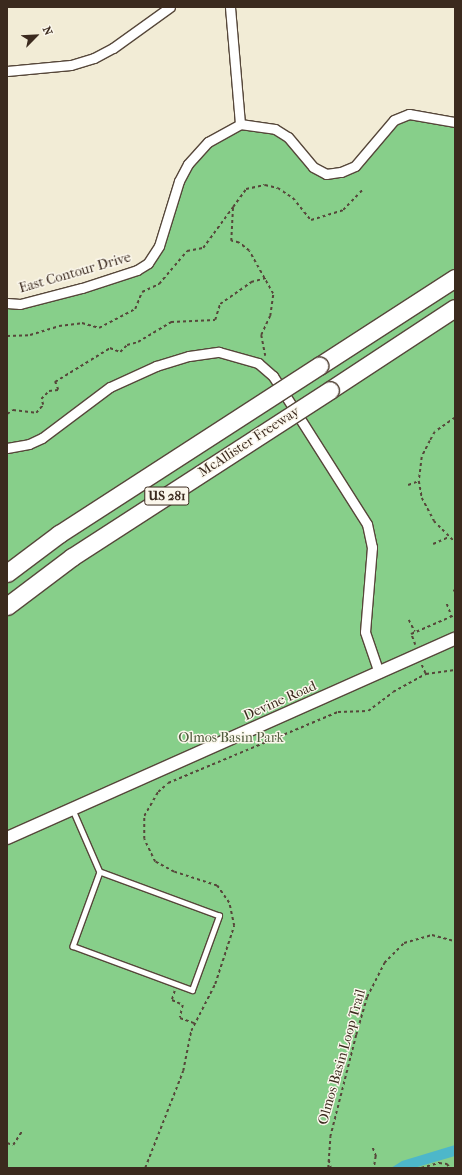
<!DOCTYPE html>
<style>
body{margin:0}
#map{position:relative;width:462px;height:1175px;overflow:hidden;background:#f2ecd6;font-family:"IM FELL French Canon",serif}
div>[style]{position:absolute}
.green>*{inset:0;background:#87cf8a}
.water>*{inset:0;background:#4db7ca}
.path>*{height:1.5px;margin-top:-0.75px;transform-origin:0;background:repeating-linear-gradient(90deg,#56473a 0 3px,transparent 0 6px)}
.roads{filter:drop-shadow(1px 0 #56473a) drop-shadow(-1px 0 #56473a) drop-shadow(0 1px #56473a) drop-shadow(0 -1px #56473a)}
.service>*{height:4.5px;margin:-2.25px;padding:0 2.25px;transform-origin:2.25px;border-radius:2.25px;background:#fff}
.minor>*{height:9px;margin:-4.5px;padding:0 4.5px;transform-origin:4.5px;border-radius:4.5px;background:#fff}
.tertiary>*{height:12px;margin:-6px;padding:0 6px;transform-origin:6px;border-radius:6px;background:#fff}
.motorway>*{height:17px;margin:-8.5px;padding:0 8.5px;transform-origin:8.5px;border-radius:8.5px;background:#fff}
.bridges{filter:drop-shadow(1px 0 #56473a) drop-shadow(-1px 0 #56473a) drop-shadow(0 1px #56473a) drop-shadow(0 -1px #56473a)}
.motorway-bridge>*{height:17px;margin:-8.5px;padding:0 8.5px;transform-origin:8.5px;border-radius:8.5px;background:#fff}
span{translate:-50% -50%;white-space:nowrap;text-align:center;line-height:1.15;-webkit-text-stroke:3px #fbf7ec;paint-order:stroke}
.shield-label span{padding:1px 3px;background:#fbf7ec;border:1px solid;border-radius:3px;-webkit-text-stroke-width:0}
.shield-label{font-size:13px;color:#3b2a1e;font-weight:700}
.street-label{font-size:14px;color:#3b2a1e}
.park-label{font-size:14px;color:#525c3e}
.frame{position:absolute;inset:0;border:8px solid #3b2a1e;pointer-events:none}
.north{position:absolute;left:16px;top:16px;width:40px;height:40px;-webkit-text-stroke:3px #fbf7ec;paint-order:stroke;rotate:66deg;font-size:11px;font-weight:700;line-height:16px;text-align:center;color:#3b2a1e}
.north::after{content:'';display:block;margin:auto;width:14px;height:18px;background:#3b2a1e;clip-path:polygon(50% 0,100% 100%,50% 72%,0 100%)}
</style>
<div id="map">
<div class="green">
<i style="clip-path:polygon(408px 119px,427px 120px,455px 128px,455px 1168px,7px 1168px,7px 307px,27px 307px,102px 287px,140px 273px,154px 264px,188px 172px,196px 158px,225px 134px,248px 128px,274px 132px,287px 142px,311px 168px,327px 179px,343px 178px,363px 166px,395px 125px)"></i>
</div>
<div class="water">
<i style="clip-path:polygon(455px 1145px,455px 1156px,414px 1168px,391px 1168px,402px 1161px)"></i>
</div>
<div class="path">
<i style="left:7px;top:336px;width:23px;rotate:-2deg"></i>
<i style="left:30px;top:335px;width:30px;rotate:-17deg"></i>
<i style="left:59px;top:326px;width:23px;rotate:-7deg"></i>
<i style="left:82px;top:323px;width:18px;rotate:16deg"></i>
<i style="left:99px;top:328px;width:41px;rotate:-27.8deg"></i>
<i style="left:135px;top:309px;width:18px;rotate:-68deg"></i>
<i style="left:142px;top:292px;width:19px;rotate:-25deg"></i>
<i style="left:159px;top:284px;width:43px;rotate:-49.7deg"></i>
<i style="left:187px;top:251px;width:16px;rotate:-11deg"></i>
<i style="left:203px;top:248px;width:51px;rotate:-53.8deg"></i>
<i style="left:265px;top:356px;width:21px;rotate:-101deg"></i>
<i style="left:261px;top:335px;width:21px;rotate:-65deg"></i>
<i style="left:270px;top:316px;width:22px;rotate:-82deg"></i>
<i style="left:273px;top:294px;width:49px;rotate:-119.2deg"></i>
<i style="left:249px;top:251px;width:13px;rotate:-141deg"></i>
<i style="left:239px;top:243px;width:8px;rotate:-166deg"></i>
<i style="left:231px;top:241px;width:34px;rotate:-87deg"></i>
<i style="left:233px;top:207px;width:22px;rotate:-54deg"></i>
<i style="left:246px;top:189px;width:19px;rotate:-12deg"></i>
<i style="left:265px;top:185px;width:13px;rotate:13deg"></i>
<i style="left:278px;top:188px;width:18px;rotate:34deg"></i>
<i style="left:293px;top:198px;width:28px;rotate:51deg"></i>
<i style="left:311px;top:220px;width:34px;rotate:-17deg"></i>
<i style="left:343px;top:210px;width:28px;rotate:-46deg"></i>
<i style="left:7px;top:414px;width:7px;rotate:-34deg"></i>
<i style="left:13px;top:410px;width:23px;rotate:7deg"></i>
<i style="left:36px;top:413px;width:11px;rotate:-49deg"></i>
<i style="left:43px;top:405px;width:6px;rotate:-108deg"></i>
<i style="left:41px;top:399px;width:11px;rotate:-45deg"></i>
<i style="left:49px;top:391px;width:9px;rotate:-6deg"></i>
<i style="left:58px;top:390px;width:9px;rotate:-111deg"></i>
<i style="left:55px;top:382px;width:65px;rotate:-31.7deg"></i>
<i style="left:110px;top:348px;width:11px;rotate:22deg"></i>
<i style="left:120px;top:352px;width:10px;rotate:-45deg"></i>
<i style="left:127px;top:345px;width:11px;rotate:-15deg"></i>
<i style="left:138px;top:342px;width:39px;rotate:-31deg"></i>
<i style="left:171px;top:322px;width:44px;rotate:-2.6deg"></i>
<i style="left:215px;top:320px;width:17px;rotate:-73deg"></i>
<i style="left:220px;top:304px;width:38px;rotate:-35deg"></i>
<i style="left:251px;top:282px;width:16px;rotate:-15deg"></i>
<i style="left:455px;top:418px;width:24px;rotate:145deg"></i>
<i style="left:435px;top:432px;width:10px;rotate:119deg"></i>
<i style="left:430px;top:441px;width:18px;rotate:117deg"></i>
<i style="left:422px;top:457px;width:24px;rotate:97deg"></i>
<i style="left:419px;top:481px;width:17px;rotate:80deg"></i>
<i style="left:422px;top:498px;width:26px;rotate:62deg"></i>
<i style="left:434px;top:521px;width:30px;rotate:45deg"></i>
<i style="left:408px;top:485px;width:12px;rotate:-20deg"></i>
<i style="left:433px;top:544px;width:17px;rotate:-24deg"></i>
<i style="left:453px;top:591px;width:2px;rotate:-27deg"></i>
<i style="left:447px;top:604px;width:14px;rotate:69deg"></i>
<i style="left:409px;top:620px;width:13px;rotate:63deg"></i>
<i style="left:415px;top:645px;width:12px;rotate:-110deg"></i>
<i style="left:411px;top:634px;width:48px;rotate:-23.4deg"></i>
<i style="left:422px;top:665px;width:10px;rotate:66deg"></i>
<i style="left:175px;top:991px;width:9px;rotate:108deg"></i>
<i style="left:172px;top:1000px;width:12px;rotate:24deg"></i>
<i style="left:183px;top:1005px;width:13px;rotate:103deg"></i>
<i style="left:180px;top:1018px;width:15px;rotate:20deg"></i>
<i style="left:7px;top:1143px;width:6px;rotate:18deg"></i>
<i style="left:13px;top:1145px;width:17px;rotate:-57deg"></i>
<i style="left:373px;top:1148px;width:9px;rotate:69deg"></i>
<i style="left:376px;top:1156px;width:12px;rotate:99deg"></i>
<i style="left:329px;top:1160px;width:8px;rotate:76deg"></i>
<i style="left:145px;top:1168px;width:104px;rotate:-68.6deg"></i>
<i style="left:183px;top:1071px;width:41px;rotate:-78.7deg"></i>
<i style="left:191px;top:1031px;width:53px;rotate:-62.9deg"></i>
<i style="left:215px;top:984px;width:61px;rotate:-71.9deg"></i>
<i style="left:234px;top:926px;width:24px;rotate:-102deg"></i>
<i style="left:229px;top:903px;width:21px;rotate:-125deg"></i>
<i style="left:217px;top:886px;width:45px;rotate:-162deg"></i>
<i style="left:174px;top:872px;width:21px;rotate:-152deg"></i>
<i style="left:155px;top:862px;width:25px;rotate:-116deg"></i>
<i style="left:144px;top:839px;width:23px;rotate:-90deg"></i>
<i style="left:144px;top:816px;width:28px;rotate:-60deg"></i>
<i style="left:158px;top:792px;width:13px;rotate:-42deg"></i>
<i style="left:168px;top:783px;width:184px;rotate:-22.7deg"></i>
<i style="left:338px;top:712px;width:30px;rotate:-2deg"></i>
<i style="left:368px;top:711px;width:31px;rotate:-37deg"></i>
<i style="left:393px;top:692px;width:38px;rotate:-29deg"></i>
<i style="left:426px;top:674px;width:29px;rotate:-8deg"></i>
<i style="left:328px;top:1168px;width:31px;rotate:-86deg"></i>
<i style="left:330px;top:1137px;width:105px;rotate:-75.7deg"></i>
<i style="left:356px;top:1035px;width:40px;rotate:-74deg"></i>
<i style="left:367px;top:997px;width:38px;rotate:-63deg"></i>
<i style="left:384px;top:963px;width:28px;rotate:-45deg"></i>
<i style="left:404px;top:943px;width:29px;rotate:-16deg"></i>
<i style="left:432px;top:935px;width:24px;rotate:15deg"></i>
<i style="left:421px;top:1168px;width:19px;rotate:-16deg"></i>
<i style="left:439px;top:1163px;width:8px;rotate:7deg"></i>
<i style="left:447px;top:1164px;width:5px;rotate:53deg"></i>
</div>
<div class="roads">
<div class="service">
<i style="left:73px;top:810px;width:68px;rotate:66.5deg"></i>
<i style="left:100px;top:872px;width:79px;rotate:110deg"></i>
<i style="left:73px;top:946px;width:127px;rotate:20.3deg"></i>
<i style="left:192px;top:990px;width:79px;rotate:-70deg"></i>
<i style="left:219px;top:916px;width:127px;rotate:-159.7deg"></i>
</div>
<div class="minor">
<i style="left:230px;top:7px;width:117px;rotate:85.1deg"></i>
<i style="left:7px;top:71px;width:64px;rotate:-5.4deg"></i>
<i style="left:71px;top:65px;width:24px;rotate:-17deg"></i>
<i style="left:94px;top:58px;width:21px;rotate:-28deg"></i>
<i style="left:113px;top:48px;width:70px;rotate:-35.7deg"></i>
<i style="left:7px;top:303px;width:13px;rotate:4deg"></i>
<i style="left:20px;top:304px;width:64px;rotate:-14.5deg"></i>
<i style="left:82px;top:288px;width:58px;rotate:-18.1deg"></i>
<i style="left:137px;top:270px;width:13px;rotate:-32deg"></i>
<i style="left:148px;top:263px;width:20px;rotate:-57deg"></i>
<i style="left:159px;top:246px;width:68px;rotate:-72.9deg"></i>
<i style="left:179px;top:181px;width:19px;rotate:-62deg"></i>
<i style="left:188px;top:164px;width:30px;rotate:-48deg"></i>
<i style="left:208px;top:142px;width:37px;rotate:-29deg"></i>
<i style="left:240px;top:124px;width:35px;rotate:8deg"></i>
<i style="left:275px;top:129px;width:15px;rotate:32deg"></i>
<i style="left:288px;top:137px;width:39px;rotate:50deg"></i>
<i style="left:313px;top:167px;width:15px;rotate:28deg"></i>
<i style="left:326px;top:174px;width:15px;rotate:-8deg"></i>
<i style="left:341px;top:172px;width:15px;rotate:-23deg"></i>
<i style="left:355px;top:166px;width:60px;rotate:-49.7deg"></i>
<i style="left:394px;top:120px;width:16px;rotate:-22deg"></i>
<i style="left:409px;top:114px;width:47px;rotate:9.9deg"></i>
<i style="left:7px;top:448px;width:22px;rotate:-10deg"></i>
<i style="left:29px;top:444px;width:14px;rotate:-25deg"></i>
<i style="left:42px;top:438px;width:85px;rotate:-36.9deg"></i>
<i style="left:110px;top:387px;width:51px;rotate:-24.5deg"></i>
<i style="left:156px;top:366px;width:34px;rotate:-17deg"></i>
<i style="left:189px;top:356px;width:30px;rotate:-8deg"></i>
<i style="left:219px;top:352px;width:41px;rotate:15.8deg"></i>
<i style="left:258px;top:363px;width:20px;rotate:41deg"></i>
<i style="left:273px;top:376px;width:175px;rotate:57.6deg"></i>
<i style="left:367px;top:524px;width:24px;rotate:78deg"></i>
<i style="left:372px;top:547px;width:85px;rotate:94.7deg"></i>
<i style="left:365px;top:632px;width:43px;rotate:71.1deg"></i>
</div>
<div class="tertiary">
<i style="left:7px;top:838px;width:490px;rotate:-24deg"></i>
</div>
<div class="motorway">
<i style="left:319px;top:366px;width:162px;rotate:-32.9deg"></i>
<i style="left:330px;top:390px;width:149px;rotate:-33.3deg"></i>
</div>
</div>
<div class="bridges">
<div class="motorway-bridge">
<i style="left:7px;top:573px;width:65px;rotate:-36.9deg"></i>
<i style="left:59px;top:534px;width:310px;rotate:-32.9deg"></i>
<i style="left:7px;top:606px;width:81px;rotate:-37deg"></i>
<i style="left:72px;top:557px;width:307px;rotate:-32.9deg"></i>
</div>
</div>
<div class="shield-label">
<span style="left:167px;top:496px">US 281</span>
</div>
<div class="street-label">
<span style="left:75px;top:273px;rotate:-16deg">East Contour Drive</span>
<span style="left:249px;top:442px;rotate:-33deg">McAllister Freeway</span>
<span style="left:280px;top:701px;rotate:-24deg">Devine Road</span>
<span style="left:342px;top:1057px;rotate:-74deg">Olmos Basin Loop Trail</span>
</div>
<div class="park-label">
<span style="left:231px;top:738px">Olmos Basin Park</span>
</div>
<div class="frame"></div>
<div class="north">N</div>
</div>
